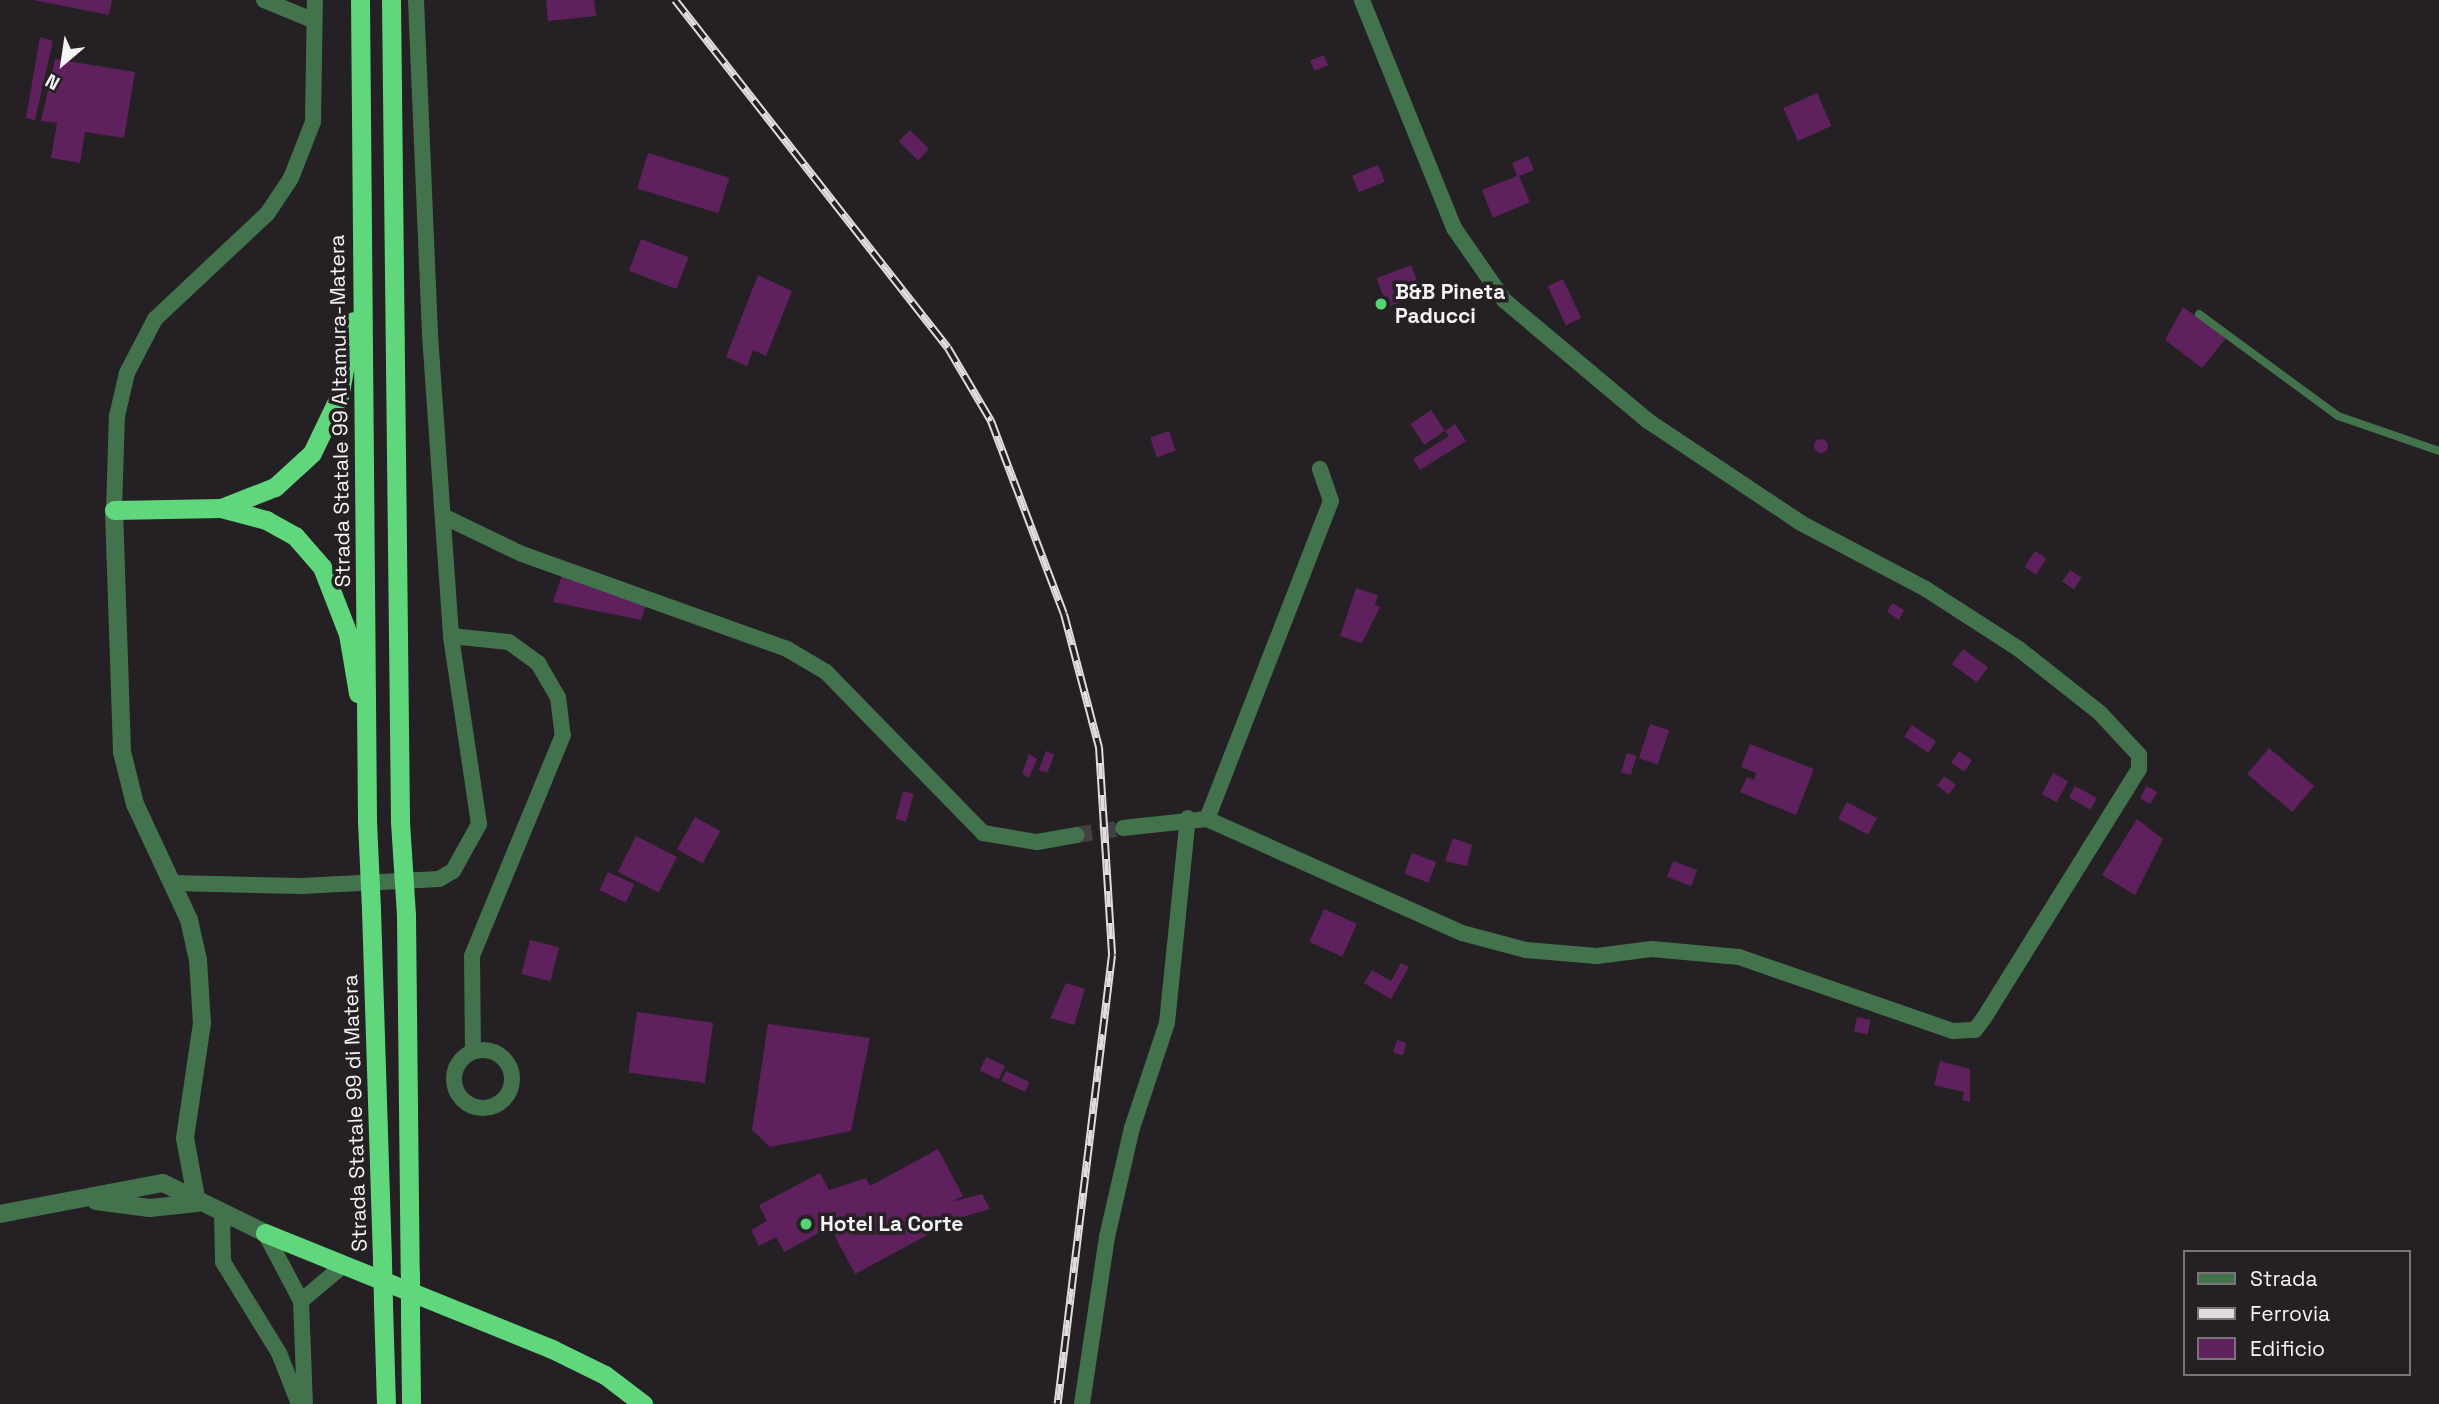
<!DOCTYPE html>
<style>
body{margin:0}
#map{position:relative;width:2439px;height:1404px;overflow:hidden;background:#242023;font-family:"Space Grotesk",sans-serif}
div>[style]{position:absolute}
.building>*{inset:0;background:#5f215d;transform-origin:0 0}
.round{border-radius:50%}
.minor-tunnel>*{height:16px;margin-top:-8px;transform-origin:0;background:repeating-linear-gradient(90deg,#434042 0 16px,transparent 0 24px)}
.service>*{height:8px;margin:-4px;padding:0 4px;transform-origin:4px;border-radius:4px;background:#43734c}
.minor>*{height:16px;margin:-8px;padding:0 8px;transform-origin:8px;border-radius:8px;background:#43734c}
.minor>.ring{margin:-8px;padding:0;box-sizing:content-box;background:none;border:16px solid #43734c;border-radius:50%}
.tertiary>*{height:18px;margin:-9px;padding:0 9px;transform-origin:9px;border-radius:9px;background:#43734c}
.trunk>*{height:19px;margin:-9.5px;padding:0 9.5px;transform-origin:9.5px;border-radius:9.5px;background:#60d77c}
.rail>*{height:8px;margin-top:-4px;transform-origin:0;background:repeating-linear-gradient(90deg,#242023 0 16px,#dedcde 0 32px);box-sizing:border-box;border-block:2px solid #dedcde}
.trunk-bridge>*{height:19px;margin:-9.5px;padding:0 9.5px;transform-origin:9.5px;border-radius:9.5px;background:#60d77c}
.dots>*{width:19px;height:19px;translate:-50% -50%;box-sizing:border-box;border:4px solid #242023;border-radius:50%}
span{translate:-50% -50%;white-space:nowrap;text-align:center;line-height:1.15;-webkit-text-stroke:7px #242023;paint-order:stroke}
.poi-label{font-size:21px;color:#f5f3f5;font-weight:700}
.left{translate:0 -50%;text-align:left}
.street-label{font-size:21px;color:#f5f3f5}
.legend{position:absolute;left:2183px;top:1250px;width:228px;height:126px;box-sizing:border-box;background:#242023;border:2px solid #787477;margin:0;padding:9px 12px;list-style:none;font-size:21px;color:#f5f3f5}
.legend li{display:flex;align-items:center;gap:14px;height:35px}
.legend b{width:35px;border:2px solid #787477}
.north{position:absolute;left:28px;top:28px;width:70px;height:70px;-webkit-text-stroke:5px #242023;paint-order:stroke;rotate:209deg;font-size:19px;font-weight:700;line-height:28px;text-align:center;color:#f5f3f5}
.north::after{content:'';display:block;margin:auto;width:24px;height:32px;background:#f5f3f5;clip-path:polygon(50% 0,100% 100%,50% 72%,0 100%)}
</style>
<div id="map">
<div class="building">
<i style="clip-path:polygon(33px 0,112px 0,109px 15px)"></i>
<i style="clip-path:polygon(546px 0,594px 0,596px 16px,548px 21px)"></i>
<i style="clip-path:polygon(40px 37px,53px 41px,35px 120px,26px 118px)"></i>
<i style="left:1324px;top:55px;width:11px;height:15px;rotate:68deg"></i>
<i style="clip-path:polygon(55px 59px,135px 72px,124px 138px,85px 132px,80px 163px,51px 158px,57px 123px,41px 121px)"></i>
<i style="left:1817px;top:93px;width:36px;height:37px;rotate:66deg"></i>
<i style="left:910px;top:130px;width:27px;height:16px;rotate:45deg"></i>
<i style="left:648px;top:153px;width:85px;height:37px;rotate:17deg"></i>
<i style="clip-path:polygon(1528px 156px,1534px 170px,1519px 176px,1530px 202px,1493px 218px,1482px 190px,1517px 176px,1512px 163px)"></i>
<i style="left:1378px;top:165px;width:18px;height:28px;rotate:68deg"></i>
<i style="left:641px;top:239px;width:51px;height:34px;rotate:21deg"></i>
<i style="left:1411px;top:265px;width:31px;height:37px;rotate:69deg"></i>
<i style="clip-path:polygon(758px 275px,792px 291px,766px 356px,753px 350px,747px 366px,726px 357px)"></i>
<i style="left:1563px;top:279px;width:43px;height:17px;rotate:65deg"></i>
<i style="clip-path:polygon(2183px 307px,2226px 338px,2202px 368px,2165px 340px)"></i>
<i style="left:1431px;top:410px;width:25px;height:25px;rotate:56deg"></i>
<i style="clip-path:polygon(1455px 424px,1466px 441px,1420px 470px,1413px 459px,1449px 436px,1445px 431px)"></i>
<i style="left:1169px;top:431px;width:21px;height:20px;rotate:71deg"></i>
<i class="round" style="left:1814px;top:439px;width:14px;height:14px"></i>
<i style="left:2035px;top:551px;width:14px;height:19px;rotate:34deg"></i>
<i style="left:2070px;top:570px;width:14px;height:14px;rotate:34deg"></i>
<i style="clip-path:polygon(563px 572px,647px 602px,641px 620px,553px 602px)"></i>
<i style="clip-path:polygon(1356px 588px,1378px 595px,1375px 605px,1380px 607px,1362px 643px,1340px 636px)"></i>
<i style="clip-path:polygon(1892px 603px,1904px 610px,1899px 620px,1887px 612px)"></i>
<i style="left:1963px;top:649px;width:31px;height:19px;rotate:36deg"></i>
<i style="left:1650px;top:724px;width:20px;height:36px;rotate:18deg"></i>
<i style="left:1912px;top:725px;width:29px;height:14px;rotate:34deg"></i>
<i style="clip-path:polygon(1750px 744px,1814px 769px,1796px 815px,1740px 792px,1747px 777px,1754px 780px,1756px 773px,1741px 767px)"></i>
<i style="left:2269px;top:748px;width:59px;height:34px;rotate:40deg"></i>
<i style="left:1046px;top:751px;width:9px;height:20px;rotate:21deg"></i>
<i style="left:1959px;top:751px;width:16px;height:14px;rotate:35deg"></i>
<i style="left:1627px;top:753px;width:10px;height:20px;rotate:17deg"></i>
<i style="clip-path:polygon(1029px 754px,1037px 759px,1029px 778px,1022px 774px)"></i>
<i style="left:2053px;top:773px;width:17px;height:24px;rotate:28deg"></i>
<i style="left:1944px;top:776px;width:15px;height:12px;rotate:37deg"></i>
<i style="left:2075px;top:786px;width:25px;height:13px;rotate:29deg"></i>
<i style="left:2147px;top:786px;width:12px;height:14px;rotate:31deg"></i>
<i style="left:903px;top:791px;width:11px;height:29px;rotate:15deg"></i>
<i style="left:1847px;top:802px;width:34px;height:19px;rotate:28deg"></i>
<i style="left:695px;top:817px;width:29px;height:37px;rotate:29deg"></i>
<i style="clip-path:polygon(2137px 819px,2163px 839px,2135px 895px,2102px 875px)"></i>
<i style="left:636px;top:836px;width:46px;height:40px;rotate:27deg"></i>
<i style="clip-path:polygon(1453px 838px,1472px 845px,1467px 866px,1445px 861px)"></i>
<i style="left:1412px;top:853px;width:26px;height:22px;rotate:21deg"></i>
<i style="left:1673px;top:861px;width:26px;height:17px;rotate:21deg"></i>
<i style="left:608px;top:872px;width:29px;height:20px;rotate:25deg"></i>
<i style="left:1324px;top:909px;width:36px;height:36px;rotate:24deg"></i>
<i style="left:530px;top:940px;width:30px;height:35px;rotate:14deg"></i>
<i style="clip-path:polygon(1401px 963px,1409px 967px,1391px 999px,1364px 983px,1372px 970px,1391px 981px)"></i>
<i style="clip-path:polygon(1066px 983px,1085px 989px,1074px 1025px,1050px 1018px)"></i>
<i style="left:637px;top:1012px;width:77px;height:61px;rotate:8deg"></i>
<i style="left:1857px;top:1017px;width:14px;height:15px;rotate:12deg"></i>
<i style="clip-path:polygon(768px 1024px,870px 1038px,851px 1131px,770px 1147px,752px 1130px)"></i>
<i style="left:1397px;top:1040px;width:10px;height:13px;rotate:17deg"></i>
<i style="left:986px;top:1057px;width:21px;height:15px;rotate:25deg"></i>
<i style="clip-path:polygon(1940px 1061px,1970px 1069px,1970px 1102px,1962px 1100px,1964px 1092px,1934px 1085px)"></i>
<i style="left:1006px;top:1071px;width:26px;height:11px;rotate:25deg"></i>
<i style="clip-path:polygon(938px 1149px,963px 1196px,951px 1202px,982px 1194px,990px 1209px,959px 1218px,855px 1274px,830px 1227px,784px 1252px,776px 1237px,759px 1246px,751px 1230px,767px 1221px,759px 1205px,820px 1173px,829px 1190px,866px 1178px,870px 1186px)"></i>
</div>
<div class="minor-tunnel">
<i style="left:1076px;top:835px;width:48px;rotate:-8.5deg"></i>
</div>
<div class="service">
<i style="left:2199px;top:314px;width:172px;rotate:36.3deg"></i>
<i style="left:2338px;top:416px;width:107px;rotate:19.1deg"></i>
</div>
<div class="minor">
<i style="left:264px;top:0;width:52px;rotate:22.6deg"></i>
<i style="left:416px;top:0;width:335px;rotate:87.6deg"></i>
<i style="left:430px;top:335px;width:302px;rotate:86deg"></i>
<i style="left:114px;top:510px;width:94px;rotate:-88.2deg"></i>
<i style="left:117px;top:416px;width:44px;rotate:-76.9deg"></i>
<i style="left:127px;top:373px;width:61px;rotate:-62.6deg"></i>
<i style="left:155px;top:319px;width:154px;rotate:-43.2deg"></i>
<i style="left:267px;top:214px;width:43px;rotate:-56.3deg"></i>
<i style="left:291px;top:178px;width:60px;rotate:-68.6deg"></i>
<i style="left:313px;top:122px;width:122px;rotate:-89.1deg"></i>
<i style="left:445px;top:517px;width:85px;rotate:25.7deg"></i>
<i style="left:522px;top:554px;width:282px;rotate:19.7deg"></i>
<i style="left:787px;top:649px;width:45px;rotate:30.5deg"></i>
<i style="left:826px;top:672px;width:225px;rotate:45.7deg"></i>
<i style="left:983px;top:833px;width:55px;rotate:9.5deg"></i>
<i style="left:1037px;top:842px;width:40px;rotate:-10deg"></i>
<i style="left:1207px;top:819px;width:341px;rotate:-68.7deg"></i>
<i style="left:1331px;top:501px;width:34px;rotate:-109deg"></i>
<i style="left:1123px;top:828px;width:84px;rotate:-6.1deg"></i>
<i style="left:1207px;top:819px;width:279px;rotate:24.1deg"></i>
<i style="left:1462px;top:933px;width:66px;rotate:14.9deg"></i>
<i style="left:1526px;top:950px;width:71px;rotate:4.8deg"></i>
<i style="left:1597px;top:956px;width:55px;rotate:-7.3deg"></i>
<i style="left:1652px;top:949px;width:87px;rotate:5.3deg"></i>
<i style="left:1739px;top:957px;width:226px;rotate:19.1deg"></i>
<i style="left:1953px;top:1031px;width:22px;rotate:-3deg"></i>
<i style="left:1975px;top:1030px;width:15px;rotate:-53deg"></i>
<i style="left:1984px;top:1018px;width:293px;rotate:-58.1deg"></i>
<i style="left:2139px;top:769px;width:14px;rotate:-90deg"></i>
<i style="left:2139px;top:755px;width:57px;rotate:-132.9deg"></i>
<i style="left:2100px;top:713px;width:103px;rotate:-141.7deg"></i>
<i style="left:2019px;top:649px;width:111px;rotate:-147.2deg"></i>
<i style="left:1926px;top:589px;width:141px;rotate:-152.2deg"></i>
<i style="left:1801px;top:523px;width:184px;rotate:-146.3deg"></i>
<i style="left:1648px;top:421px;width:188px;rotate:-140deg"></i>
<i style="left:1504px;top:300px;width:88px;rotate:-124.8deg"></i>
<i style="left:1454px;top:228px;width:246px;rotate:-112deg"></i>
<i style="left:174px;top:883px;width:127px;rotate:1.4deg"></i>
<i style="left:301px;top:886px;width:138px;rotate:-2.9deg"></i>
<i style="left:439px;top:879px;width:16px;rotate:-30deg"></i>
<i style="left:453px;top:871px;width:54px;rotate:-61deg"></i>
<i style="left:479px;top:824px;width:190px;rotate:-98.5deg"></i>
<i style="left:451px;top:636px;width:58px;rotate:5.9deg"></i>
<i style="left:509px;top:642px;width:36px;rotate:36deg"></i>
<i style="left:538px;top:663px;width:39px;rotate:60deg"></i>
<i style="left:558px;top:697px;width:38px;rotate:83deg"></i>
<i style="left:563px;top:735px;width:239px;rotate:112.4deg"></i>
<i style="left:472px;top:956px;width:95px;rotate:89.4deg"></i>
<i class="ring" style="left:454px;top:1050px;width:42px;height:42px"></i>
<i style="left:222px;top:1214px;width:48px;rotate:88.8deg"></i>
<i style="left:223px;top:1262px;width:107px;rotate:58.4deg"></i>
<i style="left:279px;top:1353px;width:55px;rotate:68.6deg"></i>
<i style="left:265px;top:1233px;width:77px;rotate:62.1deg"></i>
<i style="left:301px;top:1301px;width:102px;rotate:87.8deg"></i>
<i style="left:301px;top:1301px;width:57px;rotate:-40.1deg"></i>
<i style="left:1082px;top:1404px;width:169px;rotate:-81.5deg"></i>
<i style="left:1107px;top:1237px;width:112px;rotate:-77.1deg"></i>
<i style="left:1132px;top:1128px;width:111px;rotate:-71.6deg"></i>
<i style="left:1167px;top:1023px;width:206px;rotate:-84.2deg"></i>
</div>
<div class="tertiary">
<i style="left:114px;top:510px;width:242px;rotate:88.1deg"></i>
<i style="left:122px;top:752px;width:54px;rotate:76deg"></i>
<i style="left:135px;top:804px;width:128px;rotate:65deg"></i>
<i style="left:189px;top:920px;width:41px;rotate:77.3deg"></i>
<i style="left:198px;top:960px;width:63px;rotate:86.4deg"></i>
<i style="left:202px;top:1023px;width:116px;rotate:98.4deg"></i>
<i style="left:185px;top:1138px;width:66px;rotate:79.5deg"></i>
<i style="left:96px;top:1201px;width:54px;rotate:7.4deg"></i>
<i style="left:150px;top:1208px;width:47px;rotate:-6.1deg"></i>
<i style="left:0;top:1214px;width:166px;rotate:-10.8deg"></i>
<i style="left:163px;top:1183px;width:114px;rotate:26.1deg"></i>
</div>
<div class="trunk">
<i style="left:360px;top:0;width:821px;rotate:89.51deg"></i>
<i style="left:391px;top:0;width:822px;rotate:89.37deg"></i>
<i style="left:221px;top:508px;width:58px;rotate:-21.3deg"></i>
<i style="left:275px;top:487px;width:50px;rotate:-42.6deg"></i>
<i style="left:312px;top:453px;width:62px;rotate:-64.3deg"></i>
<i style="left:339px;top:397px;width:77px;rotate:-79.6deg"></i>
<i style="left:114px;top:510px;width:107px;rotate:-1.1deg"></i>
<i style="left:221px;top:508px;width:47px;rotate:14.9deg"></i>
<i style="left:266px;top:520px;width:33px;rotate:29deg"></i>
<i style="left:295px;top:536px;width:41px;rotate:48.9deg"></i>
<i style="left:322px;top:567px;width:72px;rotate:68.8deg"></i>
<i style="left:348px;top:634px;width:60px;rotate:80.4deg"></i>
<i style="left:371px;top:910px;width:352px;rotate:88.2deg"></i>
<i style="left:406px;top:916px;width:358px;rotate:89.4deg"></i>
<i style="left:265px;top:1233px;width:310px;rotate:22deg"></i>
<i style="left:552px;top:1349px;width:59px;rotate:26.1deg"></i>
<i style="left:605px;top:1375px;width:48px;rotate:37.3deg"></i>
<i style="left:383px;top:1304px;width:100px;rotate:88.3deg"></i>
<i style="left:410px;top:1318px;width:86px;rotate:89.3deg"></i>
</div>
<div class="rail">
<i style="left:675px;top:0;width:442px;rotate:51.9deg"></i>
<i style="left:948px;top:348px;width:85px;rotate:59.5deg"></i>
<i style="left:991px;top:421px;width:206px;rotate:69.3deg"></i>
<i style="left:1064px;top:614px;width:138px;rotate:75.3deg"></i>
<i style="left:1099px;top:747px;width:208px;rotate:86.4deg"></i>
<i style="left:1112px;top:955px;width:452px;rotate:96.9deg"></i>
</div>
<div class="trunk-bridge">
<i style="left:367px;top:821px;width:89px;rotate:87.4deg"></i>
<i style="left:400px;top:822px;width:94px;rotate:86.3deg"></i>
<i style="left:382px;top:1262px;width:42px;rotate:88.6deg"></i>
<i style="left:410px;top:1274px;width:44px;rotate:90deg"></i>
</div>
<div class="dots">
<i style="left:1381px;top:304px;background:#51d674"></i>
<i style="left:806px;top:1224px;background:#51d674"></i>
</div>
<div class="poi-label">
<span class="left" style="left:1395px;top:304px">B&amp;B Pineta<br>Paducci</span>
<span class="left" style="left:820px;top:1224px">Hotel La Corte</span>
</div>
<div class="street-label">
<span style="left:340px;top:411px;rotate:-91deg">Strada Statale 99 Altamura-Matera</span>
<span style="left:355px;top:1113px;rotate:-92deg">Strada Statale 99 di Matera</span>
</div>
<ul class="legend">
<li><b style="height:9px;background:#43734c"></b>Strada</li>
<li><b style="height:9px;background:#dedcde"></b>Ferrovia</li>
<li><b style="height:19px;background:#5f215d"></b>Edificio</li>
</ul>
<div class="north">N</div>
</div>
